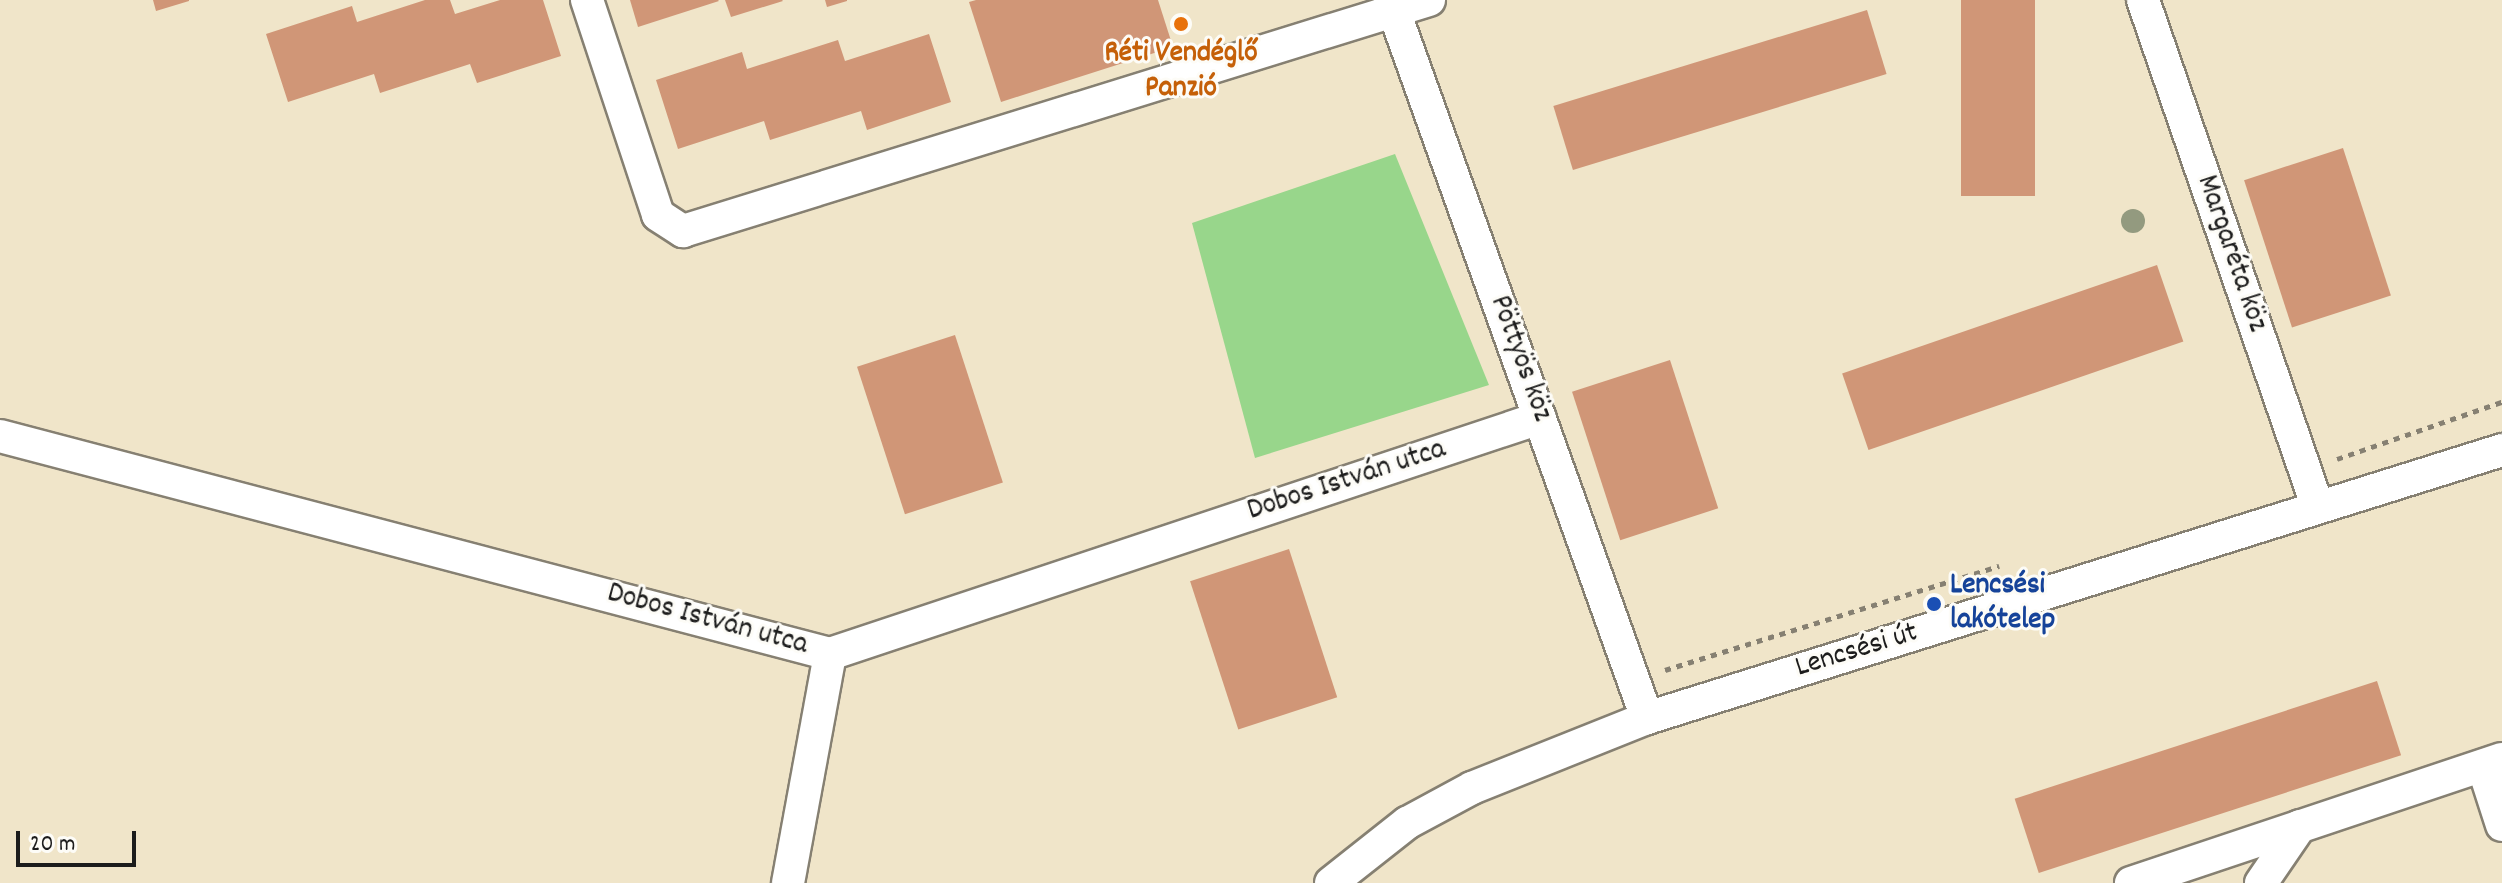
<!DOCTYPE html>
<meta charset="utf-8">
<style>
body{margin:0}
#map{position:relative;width:2502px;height:883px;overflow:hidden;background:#f0e5c9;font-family:Dekko,sans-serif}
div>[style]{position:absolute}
.green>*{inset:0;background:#98d68b}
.building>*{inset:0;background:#d09677;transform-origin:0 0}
.path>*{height:5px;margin-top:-2.5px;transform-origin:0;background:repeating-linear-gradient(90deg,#868072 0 6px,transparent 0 12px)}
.roads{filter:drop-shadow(2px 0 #868072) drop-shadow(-2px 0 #868072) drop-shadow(0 2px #868072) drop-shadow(0 -2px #868072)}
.street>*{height:32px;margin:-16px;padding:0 16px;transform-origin:16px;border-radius:16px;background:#fff}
.trees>*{width:24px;height:24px;margin:-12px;border-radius:50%;background:#939a7f}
.dots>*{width:22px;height:22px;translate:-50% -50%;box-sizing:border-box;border:4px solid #fdfcf7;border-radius:50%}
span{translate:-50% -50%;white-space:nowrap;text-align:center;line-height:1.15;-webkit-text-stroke:6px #fdfcf7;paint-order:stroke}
.food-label{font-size:30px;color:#c56008;font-weight:700}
.street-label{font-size:30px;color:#1c1c1c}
.transit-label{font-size:30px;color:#164399;font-weight:700}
.left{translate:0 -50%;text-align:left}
.scale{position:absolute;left:16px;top:831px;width:120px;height:36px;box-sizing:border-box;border:4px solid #1c1c1c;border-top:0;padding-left:10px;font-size:24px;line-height:28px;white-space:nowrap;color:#1c1c1c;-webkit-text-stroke:6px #fdfcf7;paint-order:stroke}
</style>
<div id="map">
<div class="green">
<i style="clip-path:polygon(1395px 154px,1489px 385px,1255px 458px,1192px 223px)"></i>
</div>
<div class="building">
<i style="clip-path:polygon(153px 0,189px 0,189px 1px,156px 11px)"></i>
<i style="clip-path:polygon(425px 0,450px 0,455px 14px,500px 0,543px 0,561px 56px,477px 83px,470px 64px,380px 93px,374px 74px,288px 102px,266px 34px,352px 6px,357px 22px)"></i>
<i style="clip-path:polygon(630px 0,718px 0,719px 1px,638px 27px)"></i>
<i style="clip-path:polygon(725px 0,782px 0,783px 1px,731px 17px)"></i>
<i style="clip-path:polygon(825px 0,847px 0,847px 1px,827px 7px)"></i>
<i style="clip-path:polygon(976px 0,1158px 0,1173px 47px,1001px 102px,969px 2px)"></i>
<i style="left:1961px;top:0;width:74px;height:196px"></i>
<i style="left:1867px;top:10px;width:67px;height:328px;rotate:73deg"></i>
<i style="clip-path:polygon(929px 34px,951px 102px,867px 130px,861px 111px,770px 140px,764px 121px,678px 149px,656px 80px,742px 52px,747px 69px,838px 40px,845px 61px)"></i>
<i style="left:2343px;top:148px;width:155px;height:104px;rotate:72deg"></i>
<i style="left:2157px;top:265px;width:81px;height:333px;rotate:71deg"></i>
<i style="left:955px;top:335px;width:155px;height:103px;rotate:72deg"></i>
<i style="left:1670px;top:360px;width:156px;height:103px;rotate:72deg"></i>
<i style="left:1289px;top:549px;width:156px;height:104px;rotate:72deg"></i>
<i style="left:2377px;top:681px;width:78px;height:381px;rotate:72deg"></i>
</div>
<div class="path">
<i style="left:2337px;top:459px;width:175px;rotate:-19.1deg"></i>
<i style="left:1665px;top:670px;width:350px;rotate:-17.3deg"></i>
</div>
<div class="roads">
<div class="street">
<i style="left:587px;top:0;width:226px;rotate:71.7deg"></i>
<i style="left:658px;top:215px;width:30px;rotate:33deg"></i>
<i style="left:683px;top:231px;width:781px;rotate:-17.21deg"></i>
<i style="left:1390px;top:0;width:763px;rotate:70.31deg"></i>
<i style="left:2143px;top:0;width:537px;rotate:70.99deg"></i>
<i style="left:0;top:436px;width:858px;rotate:14.72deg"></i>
<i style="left:830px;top:654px;width:748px;rotate:-18.39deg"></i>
<i style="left:2483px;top:766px;width:62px;rotate:72.1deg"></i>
<i style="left:788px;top:883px;width:233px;rotate:-79.6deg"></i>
<i style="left:1331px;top:883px;width:97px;rotate:-38.3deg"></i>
<i style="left:1407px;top:823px;width:74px;rotate:-28.3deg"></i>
<i style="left:1472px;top:788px;width:188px;rotate:-21.8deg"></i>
<i style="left:1647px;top:718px;width:896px;rotate:-17.4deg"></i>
<i style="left:2131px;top:883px;width:391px;rotate:-18.5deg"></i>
<i style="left:2261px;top:883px;width:69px;rotate:-55.6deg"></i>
</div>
</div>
<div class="trees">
<i style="left:2133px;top:221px"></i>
</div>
<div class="dots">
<i style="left:1181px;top:24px;background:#e8710a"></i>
<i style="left:1934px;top:604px;background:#1a4fb4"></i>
</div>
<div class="food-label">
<span style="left:1181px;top:72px">Réti Vendéglő<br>Panzió</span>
</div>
<div class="street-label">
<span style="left:2230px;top:254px;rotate:71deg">Margaréta köz</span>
<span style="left:1519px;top:359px;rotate:70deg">Pöttyös köz</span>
<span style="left:1347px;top:482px;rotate:-18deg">Dobos István utca</span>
<span style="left:707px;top:621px;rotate:15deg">Dobos István utca</span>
<span style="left:1857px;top:652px;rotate:-17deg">Lencsési út</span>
</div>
<div class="transit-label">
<span class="left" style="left:1950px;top:604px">Lencsési<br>lakótelep</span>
</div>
<div class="scale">20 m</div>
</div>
